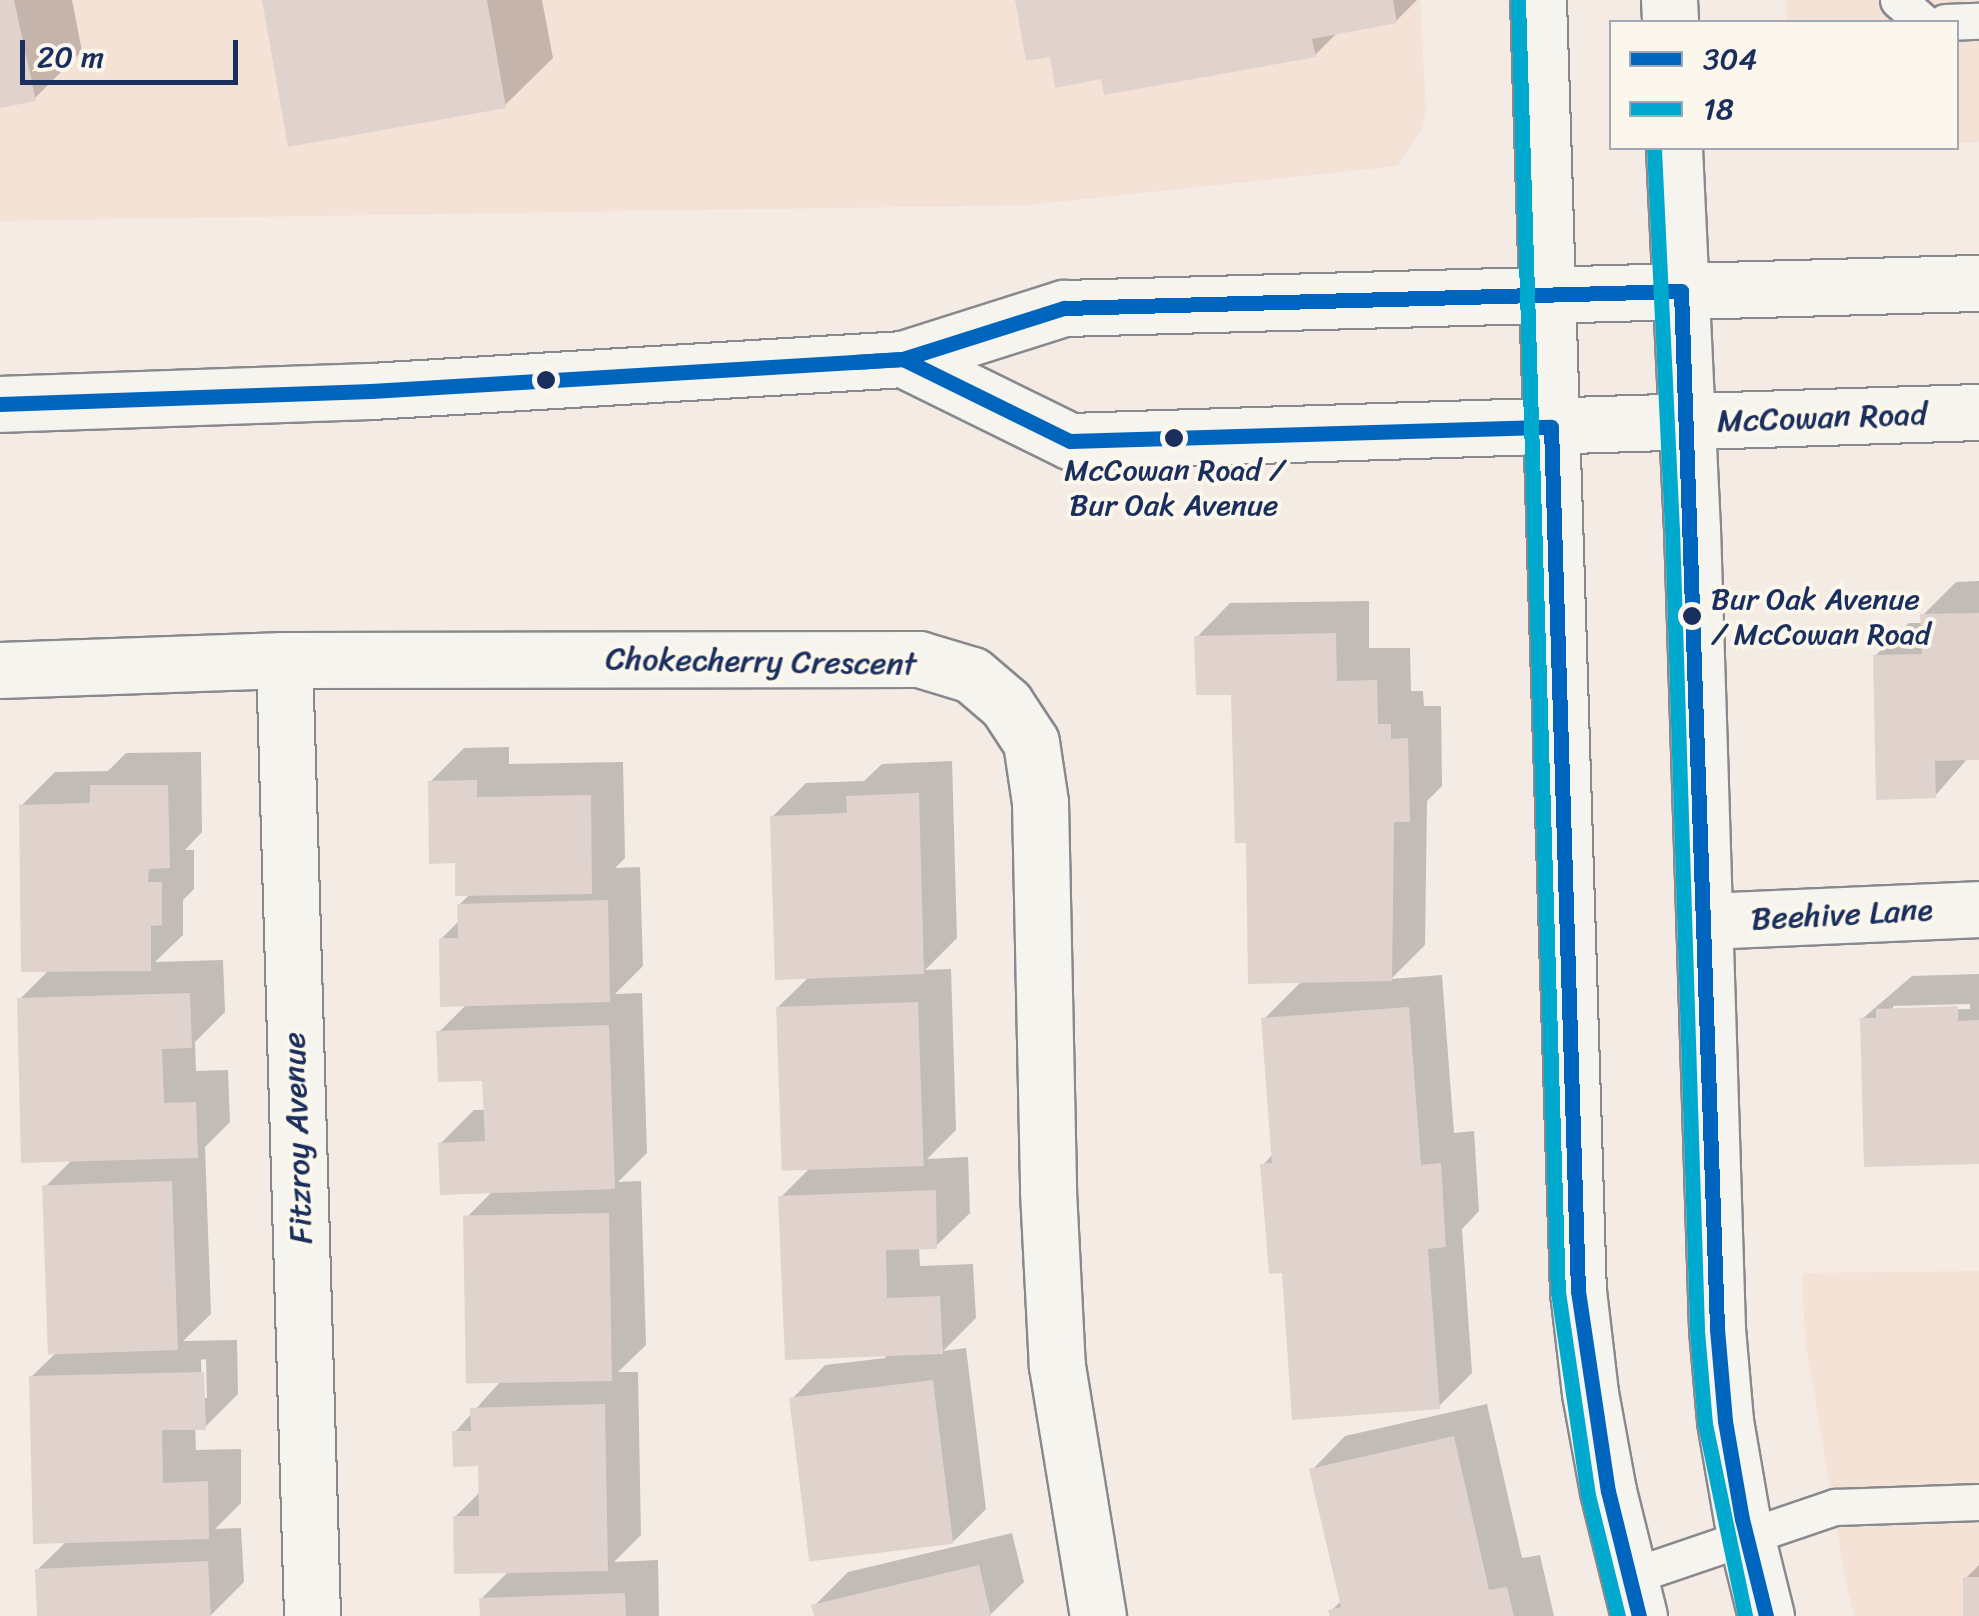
<!DOCTYPE html>
<style>
body{margin:0}
#map{position:relative;width:1979px;height:1616px;overflow:hidden;background:#f3ebe4;font-family:Sriracha,sans-serif}
div>[style]{position:absolute}
.built>*{inset:0;background:#f5e2d7}
.shadow>*{inset:0;background:#0003}
.building>*{inset:0;background:#e0d3cd;transform-origin:0 0}
.roads{filter:drop-shadow(2px 0 #88898e) drop-shadow(-2px 0 #88898e) drop-shadow(0 2px #88898e) drop-shadow(0 -2px #88898e)}
.service>*{height:35px;margin:-17.5px;padding:0 17.5px;transform-origin:17.5px;border-radius:17.5px;background:#f6f4ef}
.minor>*{height:55px;margin:-27.5px;padding:0 27.5px;transform-origin:27.5px;border-radius:27.5px;background:#f6f4ef}
.tertiary>*{height:55px;margin:-27.5px;padding:0 27.5px;transform-origin:27.5px;border-radius:27.5px;background:#f6f4ef}
.secondary>*{height:55px;margin:-27.5px;padding:0 27.5px;transform-origin:27.5px;border-radius:27.5px;background:#f6f4ef}
.bus-1>*{height:15px;margin:-7.5px;padding:0 7.5px;transform-origin:7.5px;border-radius:7.5px;background:#0065bd}
.bus-2>*{height:15px;margin:-7.5px;padding:0 7.5px;transform-origin:7.5px;border-radius:7.5px;background:#00a9ce}
.dots>*{width:28px;height:28px;translate:-50% -50%;box-sizing:border-box;border:5px solid #fbf7ec;border-radius:50%}
span{translate:-50% -50%;white-space:nowrap;text-align:center;line-height:1.15;-webkit-text-stroke:8px #fbf7ec;paint-order:stroke}
.bus-label{font-size:30px;color:#1b2f5e}
.left{translate:0 -50%;text-align:left}
.street-label{font-size:32px;color:#1b2f5e}
.legend{position:absolute;left:1609px;top:20px;width:350px;height:130px;box-sizing:border-box;background:#fbf7ec;border:2px solid #a1a7b3;margin:0;padding:12px 18px;list-style:none;font-size:30px;color:#1b2f5e}
.legend li{display:flex;align-items:center;gap:20px;height:50px}
.legend b{width:50px;border:2px solid #a1a7b3}
.scale{position:absolute;left:20px;top:40px;width:218px;height:45px;box-sizing:border-box;border:5px solid #1b2f5e;border-top:0;padding-left:12px;font-size:30px;line-height:35px;white-space:nowrap;color:#1b2f5e;-webkit-text-stroke:8px #fbf7ec;paint-order:stroke}
</style>
<div id="map">
<div class="built">
<i style="clip-path:polygon(0 0,1420px 0,1426px 110px,1421px 131px,1398px 166px,1028px 205px,0 221px)"></i>
<i style="clip-path:polygon(1786px 0,1979px 0,1979px 142px,1957px 143px,1956px 22px,1786px 22px)"></i>
<i style="clip-path:polygon(1979px 1271px,1979px 1616px,1855px 1616px,1847px 1589px,1805px 1340px,1802px 1273px)"></i>
</div>
<div class="shadow">
<i style="clip-path:polygon(0 0,72px 0,82px 51px,35px 98px,0 105px)"></i>
<i style="clip-path:polygon(264px 0,542px 0,553px 58px,505px 105px)"></i>
<i style="clip-path:polygon(1018px 0,1417px 0,1396px 21px,1338px 32px,1315px 55px,1104px 76px,1052px 54px)"></i>
<i style="clip-path:polygon(1979px 581px,1979px 758px,1968px 758px,1935px 796px,1875px 656px,1909px 623px,1923px 623px,1923px 615px,1956px 582px)"></i>
<i style="clip-path:polygon(1369px 601px,1369px 648px,1410px 648px,1411px 691px,1423px 691px,1424px 706px,1441px 706px,1442px 786px,1427px 801px,1425px 945px,1391px 979px,1442px 975px,1454px 1133px,1474px 1131px,1479px 1211px,1462px 1229px,1472px 1373px,1439px 1406px,1284px 1271px,1263px 1165px,1273px 1154px,1264px 1019px,1302px 981px,1248px 840px,1233px 693px,1197px 637px,1230px 603px)"></i>
<i style="clip-path:polygon(509px 747px,509px 764px,623px 762px,625px 858px,615px 868px,640px 867px,643px 966px,615px 994px,642px 993px,647px 1153px,618px 1182px,641px 1181px,646px 1345px,618px 1372px,638px 1372px,641px 1535px,614px 1562px,658px 1560px,659px 1616px,482px 1616px,481px 1599px,510px 1570px,455px 1517px,481px 1491px,480px 1463px,455px 1432px,500px 1382px,465px 1219px,494px 1190px,440px 1144px,474px 1110px,486px 1110px,484px 1078px,439px 1032px,468px 1003px,441px 939px,460px 920px,459px 905px,471px 893px,430px 782px,464px 748px)"></i>
<i style="clip-path:polygon(evenodd,201px 752px,202px 832px,185px 850px,194px 850px,194px 889px,183px 900px,183px 935px,155px 962px,223px 960px,225px 1012px,195px 1042px,196px 1071px,228px 1070px,230px 1122px,205px 1147px,211px 1314px,183px 1341px,237px 1340px,238px 1394px,205px 1427px,195px 1427px,196px 1450px,241px 1449px,241px 1503px,215px 1529px,241px 1528px,244px 1582px,210px 1616px,40px 1616px,37px 1570px,67px 1541px,31px 1377px,57px 1352px,45px 1187px,73px 1159px,20px 999px,50px 969px,21px 806px,55px 772px,108px 771px,126px 753px,201px 752px,206px 1359px,207px 1398px,202px 1398px,201px 1360px,206px 1359px)"></i>
<i style="clip-path:polygon(952px 761px,957px 938px,925px 970px,951px 969px,956px 1130px,927px 1159px,968px 1157px,970px 1213px,936px 1246px,919px 1247px,920px 1266px,973px 1264px,976px 1318px,943px 1351px,966px 1348px,986px 1509px,953px 1542px,792px 1399px,825px 1365px,886px 1358px,781px 1197px,812px 1166px,778px 1007px,810px 976px,772px 817px,806px 783px,864px 781px,882px 764px)"></i>
<i style="clip-path:polygon(evenodd,1979px 974px,1979px 1161px,1862px 1019px,1912px 976px,1979px 974px,1970px 1004px,1970px 1009px,1893px 1011px,1893px 1006px,1970px 1004px)"></i>
<i style="clip-path:polygon(1487px 1404px,1522px 1558px,1540px 1555px,1554px 1616px,1332px 1616px,1331px 1611px,1342px 1600px,1312px 1470px,1345px 1436px)"></i>
<i style="clip-path:polygon(1012px 1533px,1024px 1582px,990px 1615px,816px 1616px,814px 1606px,848px 1572px)"></i>
<i style="clip-path:polygon(1979px 1565px,1979px 1616px,1967px 1616px,1965px 1579px)"></i>
</div>
<div class="building">
<i style="clip-path:polygon(0 0,14px 0,36px 101px,0 108px)"></i>
<i style="clip-path:polygon(262px 0,487px 0,506px 108px,288px 147px)"></i>
<i style="clip-path:polygon(1015px 0,1393px 0,1397px 23px,1312px 39px,1316px 57px,1104px 95px,1101px 79px,1055px 88px,1050px 57px,1026px 61px)"></i>
<i style="clip-path:polygon(1979px 613px,1979px 760px,1935px 761px,1936px 798px,1876px 800px,1873px 655px,1922px 654px,1920px 614px)"></i>
<i style="clip-path:polygon(1336px 633px,1337px 681px,1377px 680px,1378px 724px,1391px 724px,1391px 739px,1408px 738px,1410px 822px,1394px 822px,1392px 981px,1248px 984px,1246px 843px,1235px 843px,1231px 695px,1196px 695px,1194px 636px)"></i>
<i style="clip-path:polygon(477px 780px,477px 797px,591px 795px,592px 894px,455px 896px,455px 863px,429px 864px,428px 781px)"></i>
<i style="clip-path:polygon(90px 785px,168px 785px,170px 868px,149px 869px,148px 882px,162px 882px,162px 925px,151px 926px,151px 971px,21px 972px,19px 805px,90px 803px)"></i>
<i style="clip-path:polygon(919px 793px,924px 974px,775px 980px,770px 816px,847px 813px,846px 796px)"></i>
<i style="clip-path:polygon(608px 900px,610px 1002px,440px 1007px,439px 938px,458px 938px,457px 904px)"></i>
<i style="clip-path:polygon(190px 993px,192px 1048px,162px 1049px,164px 1103px,196px 1102px,198px 1158px,21px 1163px,17px 998px)"></i>
<i style="left:918px;top:1002px;width:164px;height:142px;rotate:88deg"></i>
<i style="clip-path:polygon(1958px 1006px,1958px 1021px,1979px 1020px,1979px 1164px,1864px 1167px,1860px 1018px,1876px 1018px,1876px 1009px)"></i>
<i style="clip-path:polygon(1409px 1007px,1421px 1165px,1441px 1163px,1446px 1247px,1428px 1249px,1440px 1409px,1292px 1420px,1282px 1273px,1269px 1274px,1260px 1164px,1272px 1163px,1261px 1018px)"></i>
<i style="clip-path:polygon(609px 1025px,615px 1189px,440px 1195px,438px 1143px,485px 1141px,482px 1081px,438px 1082px,436px 1031px)"></i>
<i style="left:172px;top:1181px;width:169px;height:130px;rotate:88deg"></i>
<i style="clip-path:polygon(936px 1190px,937px 1249px,886px 1250px,887px 1298px,940px 1296px,943px 1354px,785px 1360px,778px 1196px)"></i>
<i style="left:609px;top:1213px;width:168px;height:146px;rotate:89deg"></i>
<i style="clip-path:polygon(204px 1372px,206px 1430px,162px 1430px,163px 1483px,208px 1481px,209px 1539px,33px 1544px,29px 1376px)"></i>
<i style="left:933px;top:1380px;width:165px;height:145px;rotate:83deg"></i>
<i style="clip-path:polygon(605px 1404px,608px 1571px,454px 1574px,453px 1516px,479px 1516px,478px 1466px,453px 1467px,452px 1431px,471px 1431px,470px 1408px)"></i>
<i style="clip-path:polygon(1454px 1436px,1489px 1590px,1507px 1587px,1514px 1616px,1330px 1616px,1328px 1610px,1341px 1607px,1309px 1469px)"></i>
<i style="clip-path:polygon(208px 1561px,211px 1616px,37px 1616px,35px 1569px)"></i>
<i style="clip-path:polygon(979px 1565px,991px 1616px,814px 1616px,811px 1605px)"></i>
<i style="left:1979px;top:1577px;width:39px;height:16px;rotate:90deg"></i>
<i style="clip-path:polygon(625px 1593px,626px 1616px,480px 1616px,479px 1598px)"></i>
</div>
<div class="roads">
<div class="service">
<i style="left:1898px;top:0;width:33px;rotate:41deg"></i>
<i style="left:1945px;top:22px;width:34px;rotate:-2deg"></i>
<i style="left:1629px;top:1577px;width:218px;rotate:-18.8deg"></i>
<i style="left:1835px;top:1507px;width:144px;rotate:-2deg"></i>
</div>
<div class="minor">
<i style="left:284px;top:660px;width:956px;rotate:88.32deg"></i>
<i style="left:0;top:670px;width:284px;rotate:-2deg"></i>
<i style="left:284px;top:660px;width:635px;rotate:-0.09deg"></i>
<i style="left:919px;top:659px;width:55px;rotate:16.8deg"></i>
<i style="left:972px;top:675px;width:45px;rotate:40.5deg"></i>
<i style="left:1006px;top:704px;width:45px;rotate:56.7deg"></i>
<i style="left:1031px;top:742px;width:61px;rotate:81.5deg"></i>
<i style="left:1040px;top:802px;width:389px;rotate:88.8deg"></i>
<i style="left:1048px;top:1191px;width:175px;rotate:87.1deg"></i>
<i style="left:1057px;top:1366px;width:253px;rotate:80.7deg"></i>
<i style="left:1705px;top:921px;width:274px;rotate:-2.5deg"></i>
</div>
<div class="tertiary">
<i style="left:1538px;top:0;width:1292px;rotate:88.23deg"></i>
<i style="left:1578px;top:1291px;width:103px;rotate:83.3deg"></i>
<i style="left:1590px;top:1393px;width:100px;rotate:79.6deg"></i>
<i style="left:1608px;top:1491px;width:129px;rotate:76.1deg"></i>
<i style="left:1669px;top:0;width:22px;rotate:87deg"></i>
<i style="left:1674px;top:148px;width:380px;rotate:87.3deg"></i>
<i style="left:1692px;top:528px;width:801px;rotate:88.21deg"></i>
<i style="left:1717px;top:1329px;width:92px;rotate:85deg"></i>
<i style="left:1725px;top:1421px;width:99px;rotate:80.2deg"></i>
<i style="left:1742px;top:1519px;width:100px;rotate:76.1deg"></i>
</div>
<div class="secondary">
<i style="left:903px;top:359px;width:186px;rotate:26.2deg"></i>
<i style="left:1070px;top:441px;width:909px;rotate:-1.83deg"></i>
<i style="left:0;top:404px;width:371px;rotate:-2deg"></i>
<i style="left:371px;top:391px;width:533px;rotate:-3.44deg"></i>
<i style="left:903px;top:359px;width:169px;rotate:-17.6deg"></i>
<i style="left:1064px;top:308px;width:915px;rotate:-1.57deg"></i>
</div>
</div>
<div class="bus-1">
<i style="left:854px;top:362px;width:49px;rotate:-3.5deg"></i>
<i style="left:903px;top:359px;width:186px;rotate:26.2deg"></i>
<i style="left:1070px;top:441px;width:481px;rotate:-1.7deg"></i>
<i style="left:1551px;top:427px;width:864px;rotate:88.21deg"></i>
<i style="left:1578px;top:1291px;width:202px;rotate:81.5deg"></i>
<i style="left:1608px;top:1491px;width:129px;rotate:76.1deg"></i>
<i style="left:0;top:404px;width:371px;rotate:-2deg"></i>
<i style="left:371px;top:391px;width:533px;rotate:-3.44deg"></i>
<i style="left:903px;top:359px;width:169px;rotate:-17.6deg"></i>
<i style="left:1064px;top:308px;width:617px;rotate:-1.58deg"></i>
<i style="left:1681px;top:291px;width:1039px;rotate:88.01deg"></i>
<i style="left:1717px;top:1329px;width:92px;rotate:85deg"></i>
<i style="left:1725px;top:1421px;width:99px;rotate:80.2deg"></i>
<i style="left:1742px;top:1519px;width:100px;rotate:76.1deg"></i>
</div>
<div class="bus-2">
<i style="left:1518px;top:1px;width:1292px;rotate:88.23deg"></i>
<i style="left:1558px;top:1292px;width:205px;rotate:81.6deg"></i>
<i style="left:1588px;top:1495px;width:125px;rotate:76.1deg"></i>
<i style="left:1654px;top:149px;width:380px;rotate:87.3deg"></i>
<i style="left:1672px;top:529px;width:802px;rotate:88.21deg"></i>
<i style="left:1697px;top:1331px;width:93px;rotate:85.1deg"></i>
<i style="left:1705px;top:1424px;width:196px;rotate:78.2deg"></i>
</div>
<div class="dots">
<i style="left:546px;top:380px;background:#1b2f5e"></i>
<i style="left:1174px;top:438px;background:#1b2f5e"></i>
<i style="left:1692px;top:616px;background:#1b2f5e"></i>
</div>
<div class="bus-label">
<span style="left:1174px;top:487px">McCowan Road /<br>Bur Oak Avenue</span>
<span class="left" style="left:1711px;top:616px">Bur Oak Avenue<br>/ McCowan Road</span>
</div>
<div class="street-label">
<span style="left:1822px;top:418px;rotate:-2deg">McCowan Road</span>
<span style="left:761px;top:662px;rotate:1deg">Chokecherry Crescent</span>
<span style="left:1842px;top:915px;rotate:-3deg">Beehive Lane</span>
<span style="left:298px;top:1138px;rotate:-92deg">Fitzroy Avenue</span>
</div>
<ul class="legend">
<li><b style="height:12px;background:#0065bd"></b>304</li>
<li><b style="height:12px;background:#00a9ce"></b>18</li>
</ul>
<div class="scale">20 m</div>
</div>
